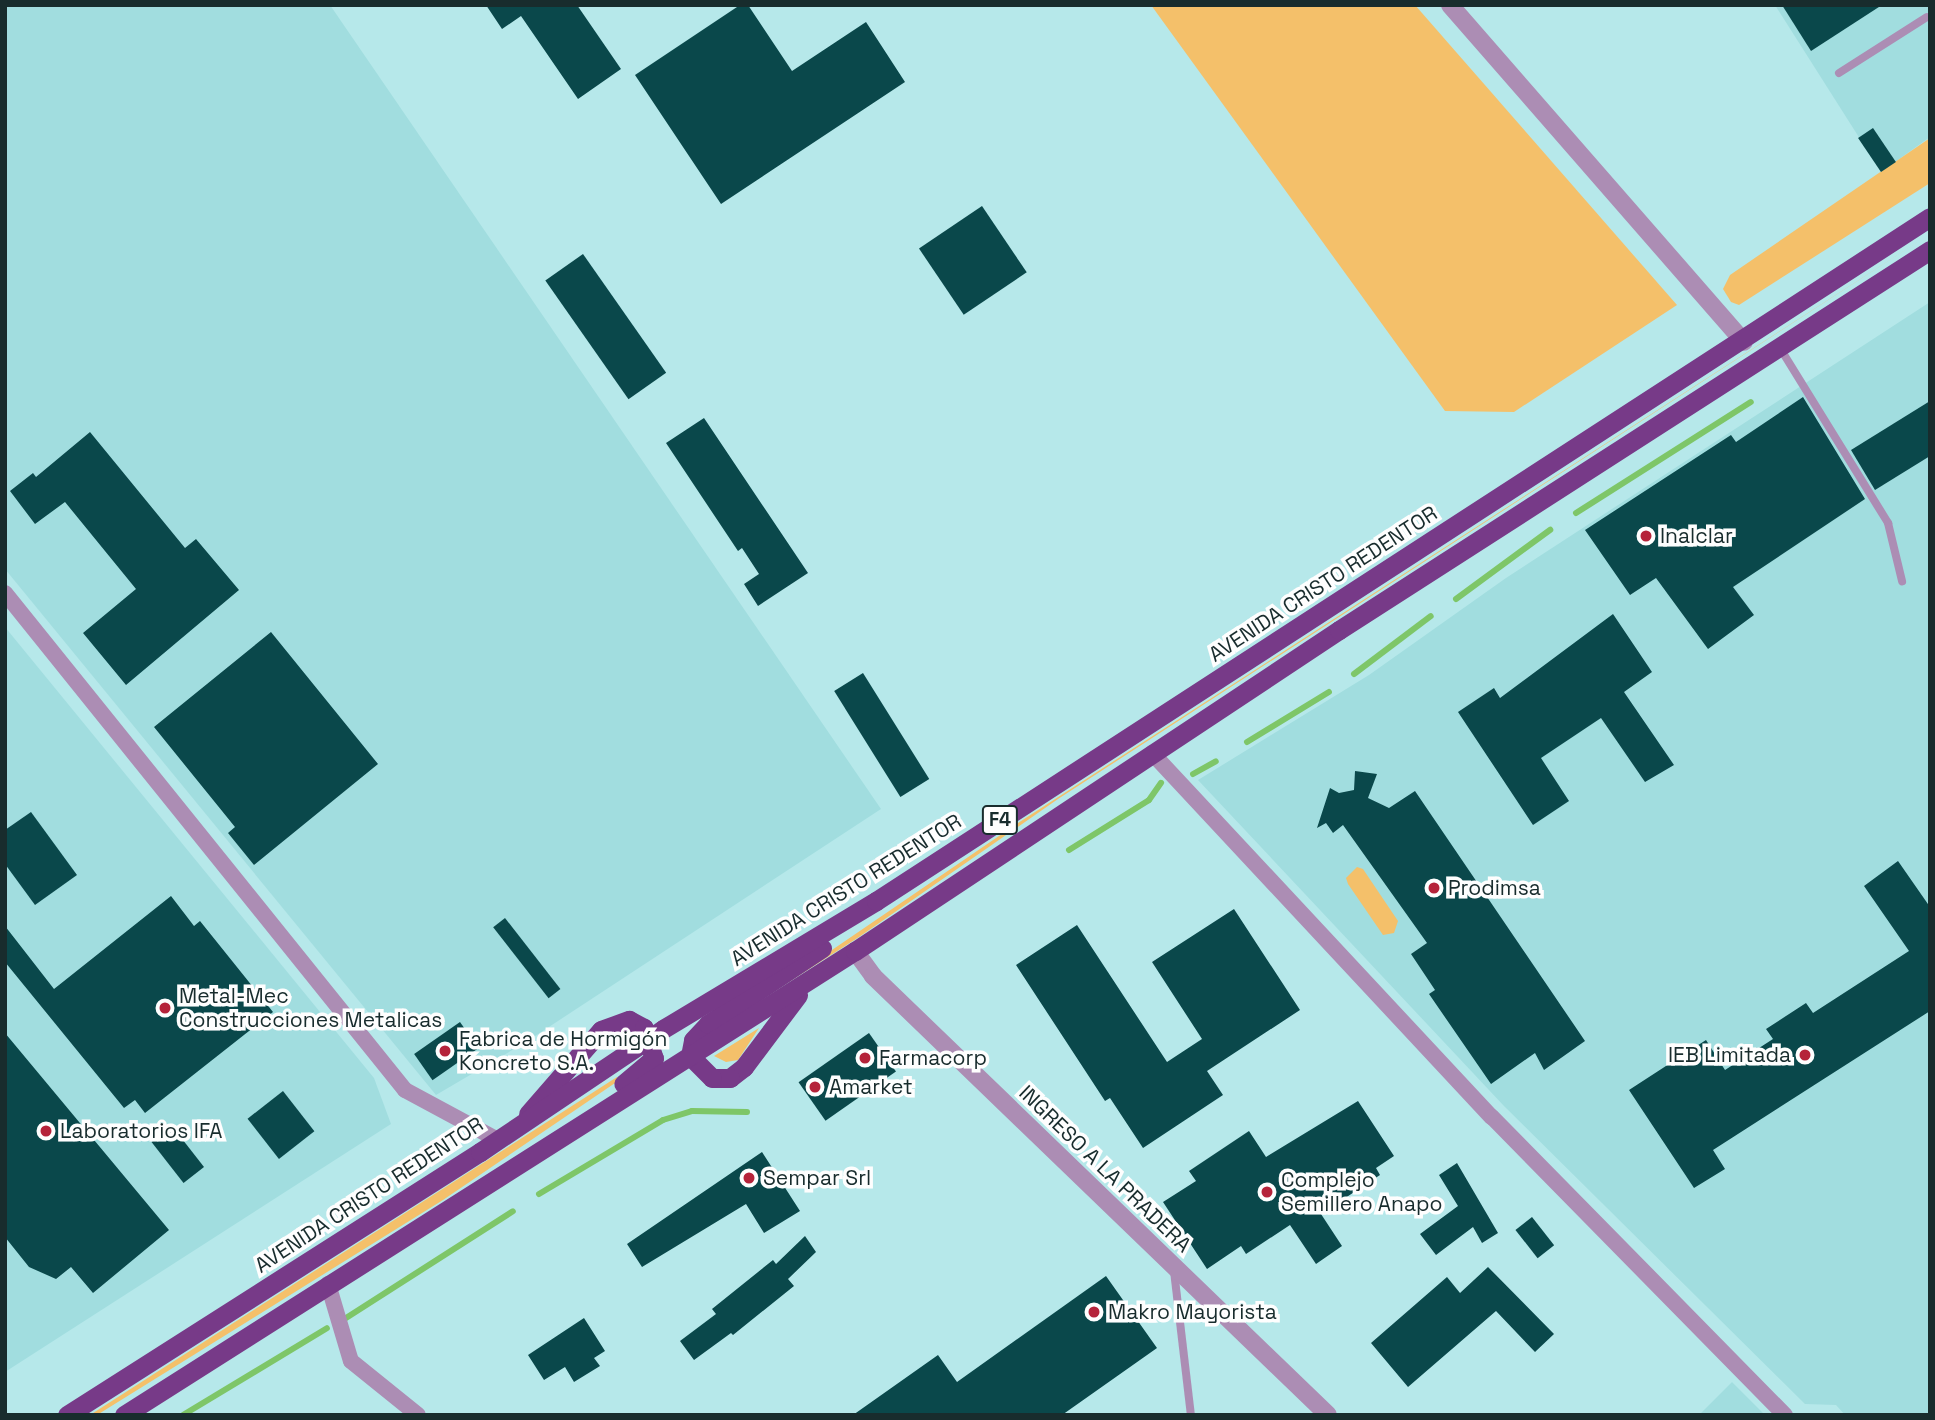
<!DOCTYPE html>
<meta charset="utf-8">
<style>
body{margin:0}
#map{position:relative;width:1935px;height:1420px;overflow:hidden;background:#b6e8ea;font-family:"Space Grotesk",sans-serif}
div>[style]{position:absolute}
.built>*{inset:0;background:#a1dddf}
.green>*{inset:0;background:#f4c06a}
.stream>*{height:6px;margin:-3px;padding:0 3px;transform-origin:3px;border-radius:3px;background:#7ec668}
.building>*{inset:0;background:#0a484b;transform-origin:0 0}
.service>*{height:8px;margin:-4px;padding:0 4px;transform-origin:4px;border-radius:4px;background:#ac8db4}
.minor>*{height:16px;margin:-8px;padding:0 8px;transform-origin:8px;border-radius:8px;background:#ac8db4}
.tertiary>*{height:18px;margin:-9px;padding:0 9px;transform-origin:9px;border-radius:9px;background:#ac8db4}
.trunk>*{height:19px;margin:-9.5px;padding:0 9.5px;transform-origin:9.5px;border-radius:9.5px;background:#773a88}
.dots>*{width:19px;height:19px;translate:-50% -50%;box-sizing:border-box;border:4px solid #fefefe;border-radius:50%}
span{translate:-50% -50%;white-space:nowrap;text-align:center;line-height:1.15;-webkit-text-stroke:7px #fefefe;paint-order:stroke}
.shield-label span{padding:2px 5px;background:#fefefe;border:2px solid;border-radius:5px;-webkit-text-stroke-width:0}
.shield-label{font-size:19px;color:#182c2d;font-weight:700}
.poi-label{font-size:21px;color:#182c2d}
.left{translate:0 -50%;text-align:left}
.right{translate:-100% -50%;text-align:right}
.street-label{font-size:21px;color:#182c2d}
.frame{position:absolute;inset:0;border:7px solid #182c2d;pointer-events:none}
</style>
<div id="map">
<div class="built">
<i style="clip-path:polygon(5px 5px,330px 5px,881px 809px,526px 1042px,436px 1095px,5px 569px)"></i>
<i style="clip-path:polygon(1775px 5px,1930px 5px,1930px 137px,1881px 172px)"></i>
<i style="clip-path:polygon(1930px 302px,1930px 1415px,1845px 1415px,1836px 1405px,1805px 1404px,1504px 1106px,1198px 780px,1369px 675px,1506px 578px)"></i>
<i style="clip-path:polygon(5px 627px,374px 1078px,391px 1124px,5px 1372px)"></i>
<i style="clip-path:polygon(1732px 1382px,1765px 1415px,1699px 1415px)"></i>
</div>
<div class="green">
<i style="clip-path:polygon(1151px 5px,1415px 5px,1677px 305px,1514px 412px,1445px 411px)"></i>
<i style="clip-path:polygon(1930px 138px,1930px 183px,1739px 305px,1731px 302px,1723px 289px,1730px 275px)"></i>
<i style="clip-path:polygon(1930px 234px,1058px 799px,859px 937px,719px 1027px,1018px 823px)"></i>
<i style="clip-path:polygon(1357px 867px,1363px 869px,1398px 921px,1394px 933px,1383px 935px,1348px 884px,1346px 878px)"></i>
<i style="clip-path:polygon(759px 1028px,738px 1060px,726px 1062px,714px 1056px)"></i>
<i style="clip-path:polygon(617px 1077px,618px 1081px,443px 1200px,97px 1415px,90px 1415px)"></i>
</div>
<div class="stream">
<i style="left:1576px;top:513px;width:207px;rotate:-32.4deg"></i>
<i style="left:1456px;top:599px;width:117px;rotate:-36.3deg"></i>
<i style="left:1354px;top:674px;width:96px;rotate:-37deg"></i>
<i style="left:1247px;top:742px;width:96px;rotate:-31.4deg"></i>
<i style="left:1193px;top:774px;width:26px;rotate:-29deg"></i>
<i style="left:1069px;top:850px;width:94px;rotate:-32deg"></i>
<i style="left:1149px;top:800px;width:21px;rotate:-55deg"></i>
<i style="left:539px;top:1194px;width:144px;rotate:-30.8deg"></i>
<i style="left:663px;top:1120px;width:30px;rotate:-17deg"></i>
<i style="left:692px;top:1111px;width:55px;rotate:1deg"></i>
<i style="left:346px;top:1318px;width:198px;rotate:-32.6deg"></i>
<i style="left:183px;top:1415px;width:168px;rotate:-31.1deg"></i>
</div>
<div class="building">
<i style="clip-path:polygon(486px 5px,577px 5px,621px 69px,578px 99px,521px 16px,502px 29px)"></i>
<i style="clip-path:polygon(740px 5px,748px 5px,792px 71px,866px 22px,905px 82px,721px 204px,635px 75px)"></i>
<i style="clip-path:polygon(1782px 5px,1882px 5px,1811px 51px)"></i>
<i style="left:1873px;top:128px;width:41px;height:18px;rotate:56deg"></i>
<i style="left:982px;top:206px;width:80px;height:76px;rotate:56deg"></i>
<i style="left:583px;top:254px;width:145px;height:46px;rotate:55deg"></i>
<i style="clip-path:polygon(1803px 397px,1865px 499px,1733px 587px,1754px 615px,1708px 649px,1656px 578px,1630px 595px,1585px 530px,1731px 435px,1736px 442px)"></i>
<i style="clip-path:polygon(1930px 401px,1930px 456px,1875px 490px,1851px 450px)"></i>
<i style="clip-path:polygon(704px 418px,808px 573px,758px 606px,744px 584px,759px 574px,742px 548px,738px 551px,666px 443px)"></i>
<i style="clip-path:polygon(90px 432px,185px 548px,196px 539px,239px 590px,126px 685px,83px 633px,136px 589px,65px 502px,35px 524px,10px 491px,33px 473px,36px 477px)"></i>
<i style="clip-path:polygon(1613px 614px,1652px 672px,1624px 692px,1674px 765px,1645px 782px,1601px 718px,1541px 758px,1569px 801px,1533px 825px,1458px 712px,1494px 688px,1500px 698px)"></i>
<i style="clip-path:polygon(271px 632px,378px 764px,254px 865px,228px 833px,235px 827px,154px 727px)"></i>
<i style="left:863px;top:673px;width:125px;height:34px;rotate:58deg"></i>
<i style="clip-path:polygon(1355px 771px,1377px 774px,1368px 798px,1389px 808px,1415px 791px,1585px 1041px,1544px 1070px,1535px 1053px,1491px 1084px,1429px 994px,1435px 990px,1411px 954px,1427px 943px,1343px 825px,1333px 833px,1326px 823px,1317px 828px,1330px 788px,1339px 793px,1354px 790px)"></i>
<i style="clip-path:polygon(31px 812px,77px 875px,35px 905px,5px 864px,5px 830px)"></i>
<i style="clip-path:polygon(1898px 861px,1930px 907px,1930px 1011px,1713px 1150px,1725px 1169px,1694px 1188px,1629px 1090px,1706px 1040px,1725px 1070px,1773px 1039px,1766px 1029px,1806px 1003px,1813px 1013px,1909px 951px,1864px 886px)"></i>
<i style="clip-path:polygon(171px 896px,194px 926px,200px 921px,273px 1012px,145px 1113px,135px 1100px,124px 1108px,5px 962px,5px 926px,54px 989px)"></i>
<i style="clip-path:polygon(1234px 909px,1300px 1010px,1207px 1071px,1223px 1095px,1143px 1148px,1110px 1098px,1105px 1101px,1016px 965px,1077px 925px,1167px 1062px,1202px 1039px,1152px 962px)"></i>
<i style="left:505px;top:918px;width:90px;height:15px;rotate:52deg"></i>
<i style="left:460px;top:1022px;width:32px;height:56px;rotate:55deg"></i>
<i style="clip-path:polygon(5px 1033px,169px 1230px,93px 1293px,71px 1267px,56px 1279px,29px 1267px,5px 1237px)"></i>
<i style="left:869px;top:1033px;width:47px;height:86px;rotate:55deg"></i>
<i style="left:283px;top:1091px;width:51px;height:45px;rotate:52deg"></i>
<i style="clip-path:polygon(1358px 1101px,1394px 1156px,1376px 1168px,1380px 1175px,1321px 1214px,1342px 1246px,1316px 1264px,1290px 1225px,1246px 1254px,1241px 1246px,1207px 1269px,1163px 1202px,1196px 1181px,1189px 1171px,1249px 1131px,1266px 1157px)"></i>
<i style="left:172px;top:1126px;width:52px;height:26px;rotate:52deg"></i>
<i style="clip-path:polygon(762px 1152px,800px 1211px,764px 1233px,746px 1204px,642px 1267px,627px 1244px)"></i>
<i style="clip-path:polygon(1457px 1163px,1498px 1233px,1482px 1243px,1473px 1227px,1436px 1255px,1420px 1234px,1458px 1206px,1439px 1175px)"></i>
<i style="left:1532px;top:1217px;width:36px;height:21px;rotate:52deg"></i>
<i style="clip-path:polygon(805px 1236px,816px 1252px,788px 1279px,794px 1286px,733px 1335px,731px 1333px,694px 1360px,680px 1341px,716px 1314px,712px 1309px,773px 1260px,776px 1264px)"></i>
<i style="clip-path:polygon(1488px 1267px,1554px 1334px,1535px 1352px,1496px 1311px,1408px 1387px,1371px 1343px,1447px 1277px,1460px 1293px)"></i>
<i style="clip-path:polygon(1106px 1276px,1157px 1348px,1062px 1415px,853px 1415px,938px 1355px,957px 1382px)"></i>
<i style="clip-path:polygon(584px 1318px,605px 1351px,594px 1358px,600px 1366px,574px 1382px,565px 1367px,544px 1380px,528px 1355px)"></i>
</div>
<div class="service">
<i style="left:1839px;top:73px;width:104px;rotate:-32.5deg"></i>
<i style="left:1780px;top:348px;width:206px;rotate:58.3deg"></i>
<i style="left:1888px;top:523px;width:60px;rotate:76.4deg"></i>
<i style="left:1174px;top:1271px;width:145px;rotate:83.3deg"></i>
</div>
<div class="minor">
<i style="left:5px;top:593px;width:638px;rotate:51.17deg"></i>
<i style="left:405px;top:1090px;width:106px;rotate:28.3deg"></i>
<i style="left:1152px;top:753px;width:498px;rotate:47deg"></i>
<i style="left:1492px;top:1117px;width:418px;rotate:45.5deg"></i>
<i style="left:328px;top:1284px;width:80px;rotate:73.4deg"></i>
<i style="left:351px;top:1361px;width:86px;rotate:38.9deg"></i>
</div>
<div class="tertiary">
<i style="left:1450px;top:5px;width:447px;rotate:48.9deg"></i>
<i style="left:855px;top:951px;width:31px;rotate:54deg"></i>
<i style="left:873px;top:976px;width:632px;rotate:43.97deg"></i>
</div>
<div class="trunk">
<i style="left:798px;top:995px;width:90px;rotate:126.9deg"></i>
<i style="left:744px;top:1067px;width:18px;rotate:142deg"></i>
<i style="left:730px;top:1078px;width:18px;rotate:180deg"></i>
<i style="left:712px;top:1078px;width:31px;rotate:-135deg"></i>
<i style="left:690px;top:1056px;width:16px;rotate:-79deg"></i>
<i style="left:693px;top:1040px;width:22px;rotate:-47deg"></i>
<i style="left:708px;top:1024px;width:137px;rotate:-33.7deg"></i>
<i style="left:528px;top:1114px;width:111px;rotate:-49deg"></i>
<i style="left:601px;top:1030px;width:30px;rotate:-20deg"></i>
<i style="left:629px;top:1020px;width:17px;rotate:28deg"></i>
<i style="left:644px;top:1028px;width:32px;rotate:72deg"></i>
<i style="left:654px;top:1058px;width:40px;rotate:140deg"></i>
<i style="left:67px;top:1415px;width:490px;rotate:-32.5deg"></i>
<i style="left:480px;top:1152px;width:220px;rotate:-33.9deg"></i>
<i style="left:663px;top:1029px;width:249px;rotate:-31deg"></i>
<i style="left:876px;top:901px;width:1256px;rotate:-32.98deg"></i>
<i style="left:124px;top:1415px;width:866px;rotate:-32.41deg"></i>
<i style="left:855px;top:951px;width:581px;rotate:-33.55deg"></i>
<i style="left:1339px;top:630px;width:703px;rotate:-32.74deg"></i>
</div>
<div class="dots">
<i style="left:1646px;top:536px;background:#b5233a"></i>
<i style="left:1434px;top:888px;background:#b5233a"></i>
<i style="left:165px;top:1008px;background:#b5233a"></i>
<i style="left:445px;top:1051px;background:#b5233a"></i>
<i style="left:1805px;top:1055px;background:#b5233a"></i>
<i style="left:865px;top:1058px;background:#b5233a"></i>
<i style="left:815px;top:1087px;background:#b5233a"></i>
<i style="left:46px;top:1131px;background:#b5233a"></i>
<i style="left:749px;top:1178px;background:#b5233a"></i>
<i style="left:1267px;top:1192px;background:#b5233a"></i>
<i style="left:1094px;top:1312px;background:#b5233a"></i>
</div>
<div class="shield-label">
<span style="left:1000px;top:820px">F4</span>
</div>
<div class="poi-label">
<span class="left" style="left:1660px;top:536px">Inalclar</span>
<span class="left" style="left:1448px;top:888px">Prodimsa</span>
<span class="left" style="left:179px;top:1008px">Metal-Mec<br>Construcciones Metalicas</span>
<span class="left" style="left:459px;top:1051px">Fabrica de Hormigón<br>Koncreto S.A.</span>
<span class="right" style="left:1791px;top:1055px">IEB Limitada</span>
<span class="left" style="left:879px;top:1058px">Farmacorp</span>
<span class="left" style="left:829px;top:1087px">Amarket</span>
<span class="left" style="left:60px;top:1131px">Laboratorios IFA</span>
<span class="left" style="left:763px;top:1178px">Sempar Srl</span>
<span class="left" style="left:1281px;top:1192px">Complejo<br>Semillero Anapo</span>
<span class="left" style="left:1108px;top:1312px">Makro Mayorista</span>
</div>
<div class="street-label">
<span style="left:1323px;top:584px;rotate:-33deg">AVENIDA CRISTO REDENTOR</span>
<span style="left:846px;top:890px;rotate:-32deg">AVENIDA CRISTO REDENTOR</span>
<span style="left:1105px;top:1169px;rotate:44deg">INGRESO A LA PRADERA</span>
<span style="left:369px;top:1195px;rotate:-33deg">AVENIDA CRISTO REDENTOR</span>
</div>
<div class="frame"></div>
</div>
